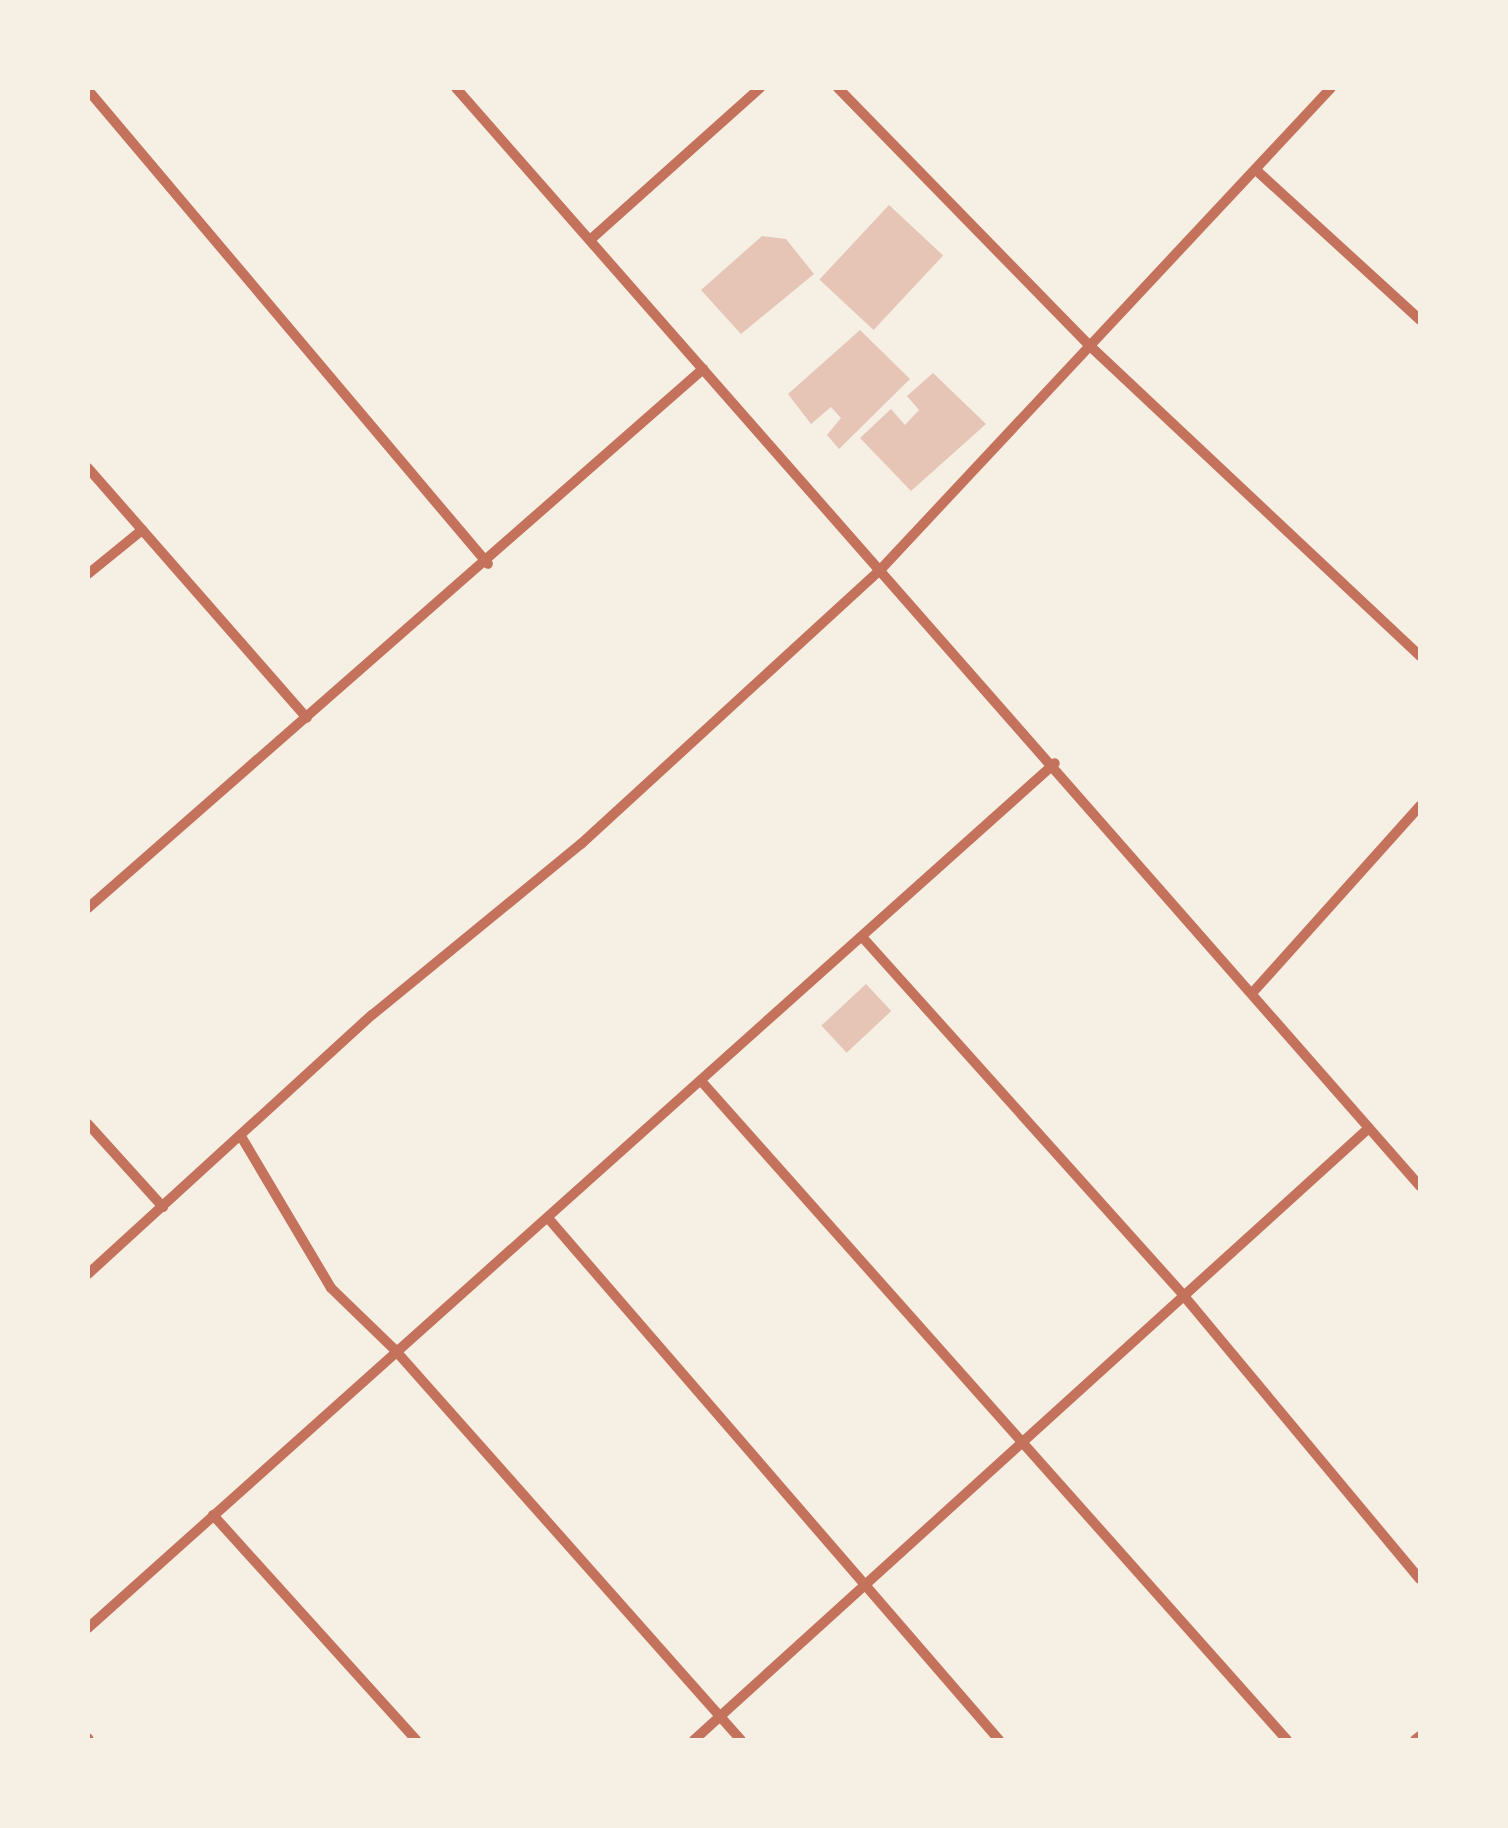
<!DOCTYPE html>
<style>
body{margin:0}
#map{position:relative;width:1508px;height:1828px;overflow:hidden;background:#f6efe4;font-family:"Space Grotesk",sans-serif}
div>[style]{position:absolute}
.building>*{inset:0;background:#e6c5b7;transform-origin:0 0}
.minor>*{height:10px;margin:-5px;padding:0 5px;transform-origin:5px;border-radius:5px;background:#c5725c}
span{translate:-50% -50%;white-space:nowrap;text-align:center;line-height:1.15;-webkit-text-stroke:8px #f6efe4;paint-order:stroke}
.frame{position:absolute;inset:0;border:90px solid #f6efe4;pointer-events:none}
</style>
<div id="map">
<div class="building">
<i style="left:889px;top:205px;width:74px;height:102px;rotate:43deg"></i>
<i style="clip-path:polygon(762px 236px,786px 239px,814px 274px,741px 334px,701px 290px)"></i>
<i style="clip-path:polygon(860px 330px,910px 379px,839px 449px,827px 435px,841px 418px,831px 407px,811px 424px,788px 394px)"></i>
<i style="clip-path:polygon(933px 373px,986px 424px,911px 491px,860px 438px,891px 409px,905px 425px,919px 410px,907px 396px)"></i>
<i style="left:866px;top:984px;width:37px;height:61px;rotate:47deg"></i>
</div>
<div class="minor">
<i style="left:456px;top:88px;width:1461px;rotate:48.72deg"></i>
<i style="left:838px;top:88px;width:361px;rotate:45.7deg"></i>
<i style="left:1090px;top:346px;width:453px;rotate:43.2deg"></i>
<i style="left:88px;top:90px;width:620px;rotate:49.84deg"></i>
<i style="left:1256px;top:170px;width:222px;rotate:42.4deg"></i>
<i style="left:590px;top:240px;width:228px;rotate:-41.8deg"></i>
<i style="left:88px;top:468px;width:332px;rotate:48.8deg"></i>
<i style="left:88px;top:574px;width:70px;rotate:-39.2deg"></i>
<i style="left:88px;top:908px;width:818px;rotate:-41.23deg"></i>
<i style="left:864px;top:939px;width:479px;rotate:48.1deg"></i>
<i style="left:1184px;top:1296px;width:368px;rotate:50.2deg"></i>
<i style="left:1254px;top:991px;width:249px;rotate:-48.1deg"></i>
<i style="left:702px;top:1082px;width:880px;rotate:48.36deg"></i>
<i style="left:88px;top:1124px;width:112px;rotate:47.9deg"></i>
<i style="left:242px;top:1138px;width:174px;rotate:59.3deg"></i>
<i style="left:331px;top:1288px;width:89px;rotate:44.1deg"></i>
<i style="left:395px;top:1350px;width:521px;rotate:48.42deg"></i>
<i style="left:548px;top:1218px;width:690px;rotate:49.17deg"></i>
<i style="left:88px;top:1274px;width:384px;rotate:-42.4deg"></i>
<i style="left:372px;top:1015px;width:270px;rotate:-39.3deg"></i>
<i style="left:581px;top:844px;width:408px;rotate:-42.5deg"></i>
<i style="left:882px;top:568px;width:657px;rotate:-46.91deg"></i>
<i style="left:213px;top:1515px;width:303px;rotate:47.9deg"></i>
<i style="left:88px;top:1628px;width:1297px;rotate:-41.81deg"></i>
<i style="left:88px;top:1738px;width:2px;rotate:63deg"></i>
<i style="left:694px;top:1740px;width:911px;rotate:-42.2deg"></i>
<i style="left:1415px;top:1740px;width:6px;rotate:-39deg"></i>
</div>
<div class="frame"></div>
</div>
